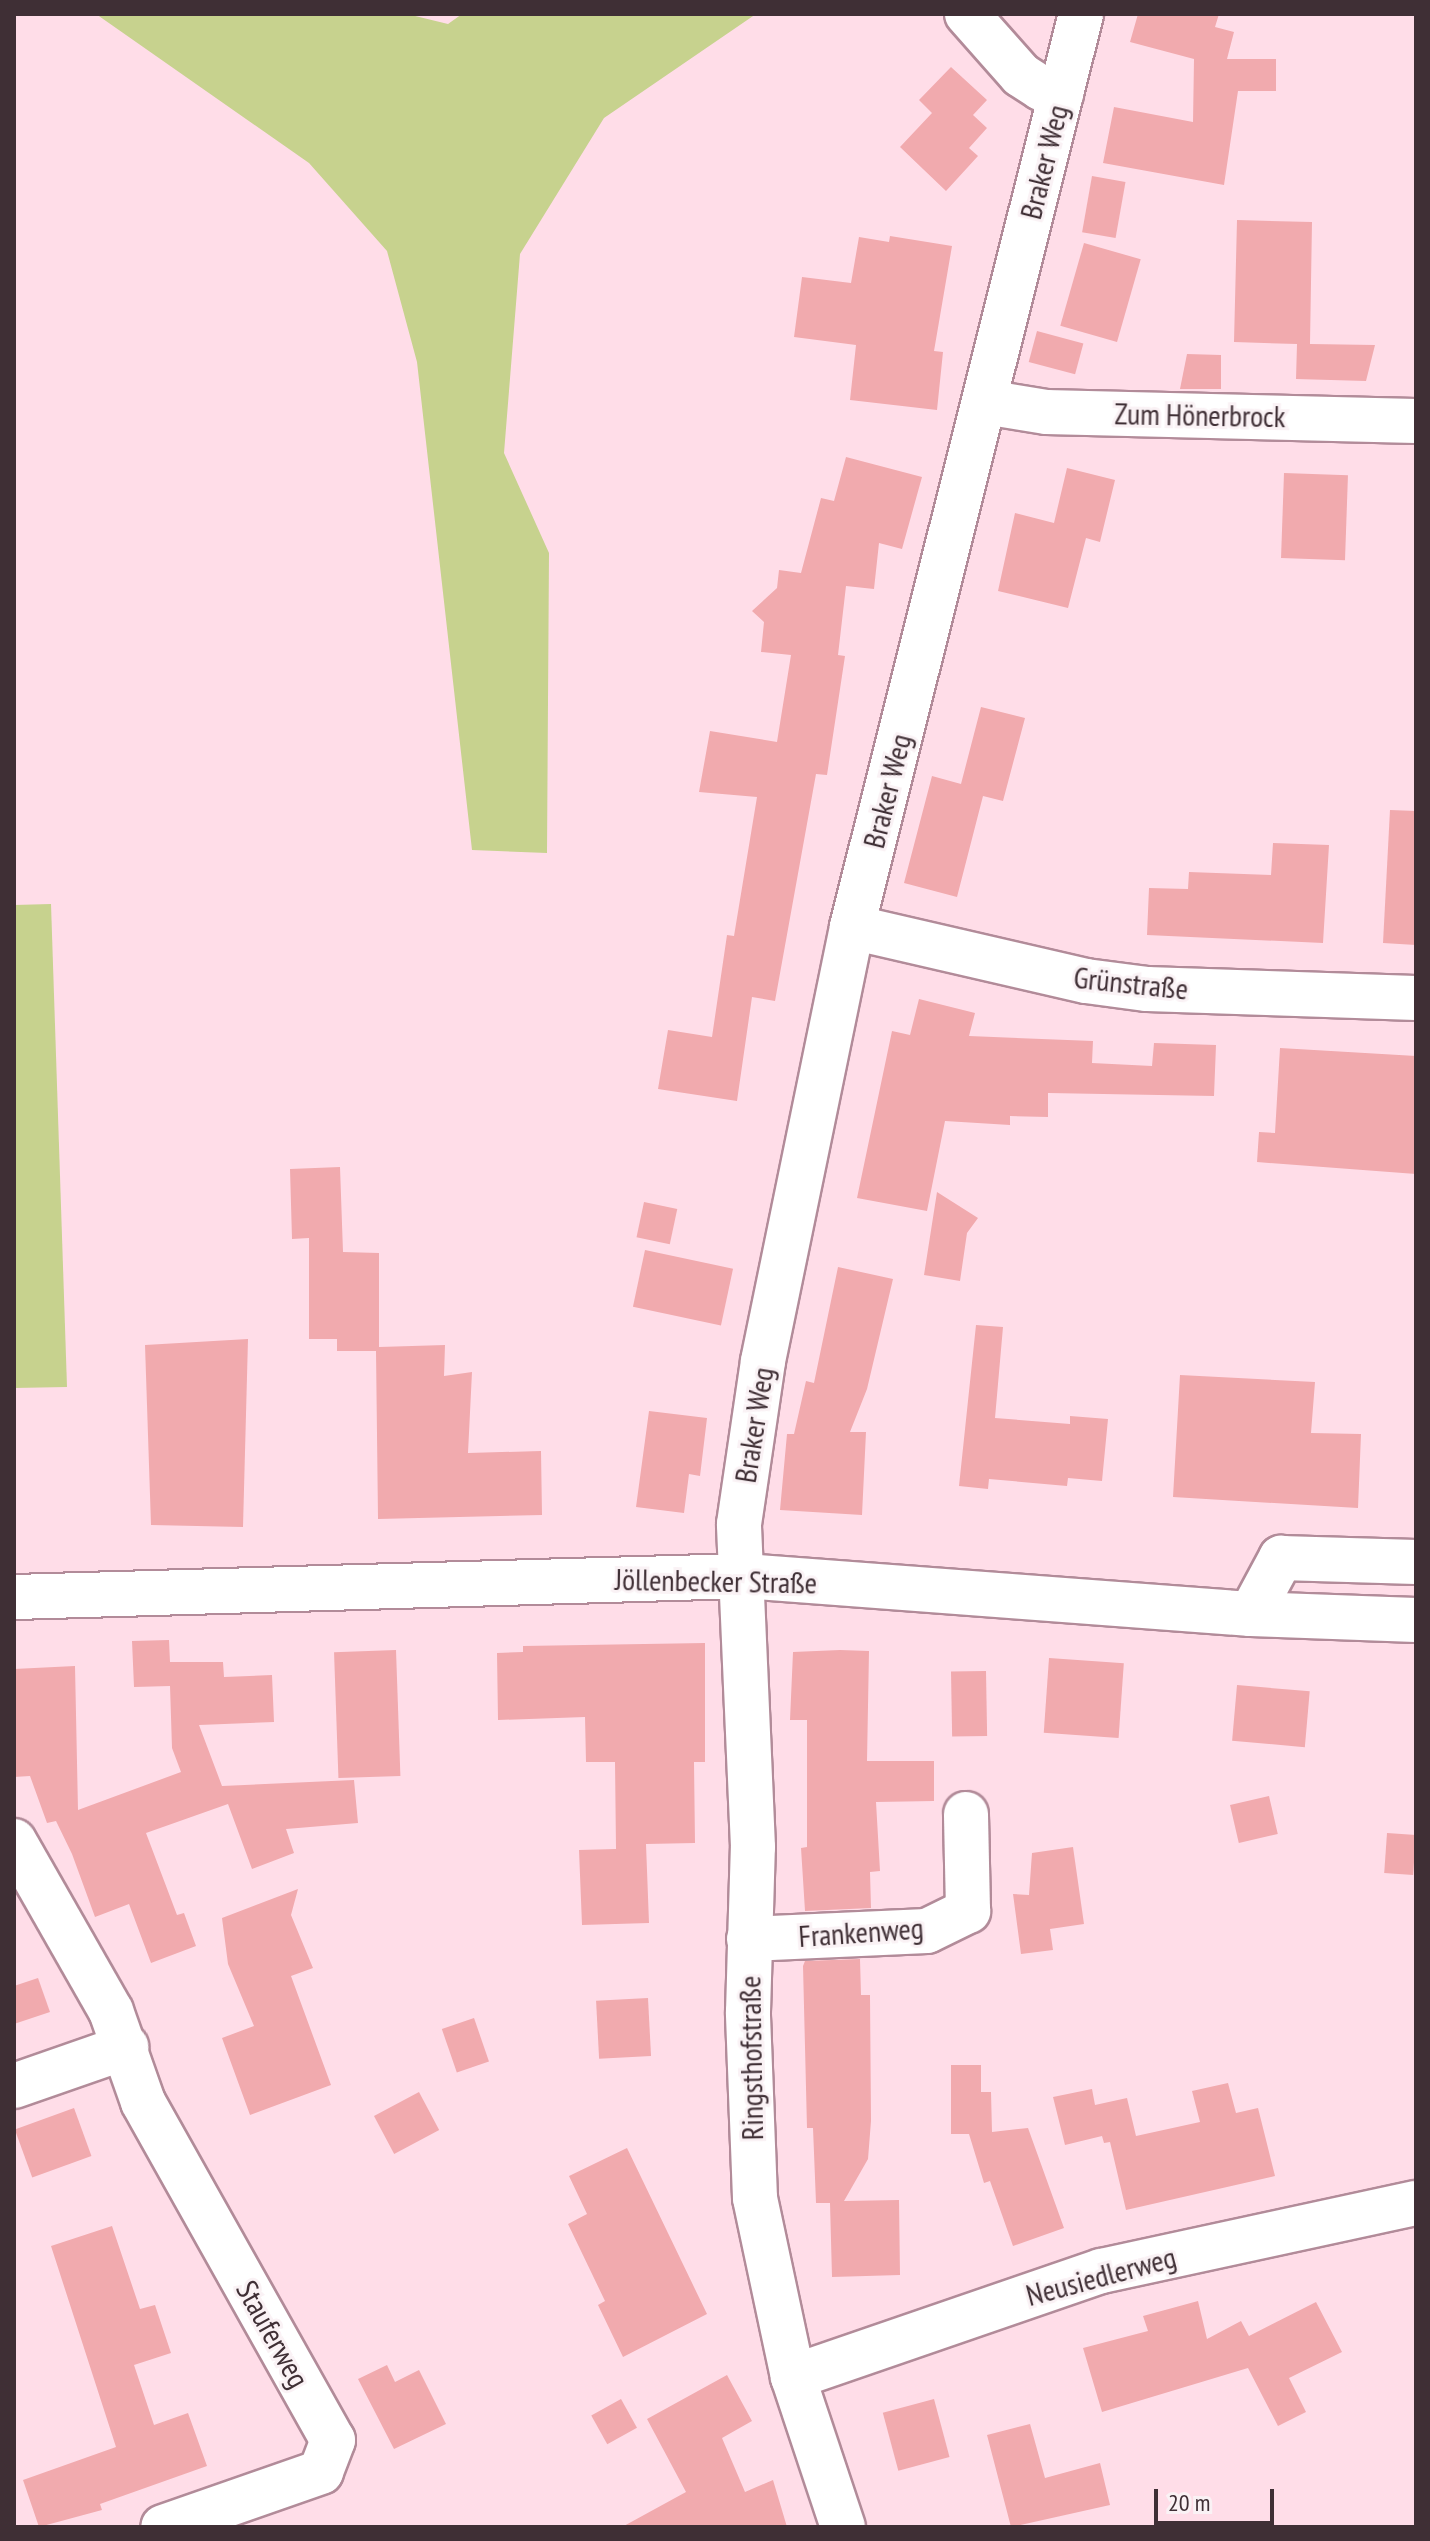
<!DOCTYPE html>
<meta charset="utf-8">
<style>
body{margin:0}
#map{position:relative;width:1430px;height:2541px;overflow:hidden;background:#ffdde8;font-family:"PT Sans Narrow",sans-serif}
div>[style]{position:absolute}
.green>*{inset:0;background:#c7d28e}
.building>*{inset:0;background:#f1aaae;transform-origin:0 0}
.roads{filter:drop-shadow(2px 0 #b28b99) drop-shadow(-2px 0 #b28b99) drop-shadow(0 2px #b28b99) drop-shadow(0 -2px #b28b99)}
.minor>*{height:44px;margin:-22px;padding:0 22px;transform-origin:22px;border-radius:22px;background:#fff}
.major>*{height:44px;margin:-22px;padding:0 22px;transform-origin:22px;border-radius:22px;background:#fff}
span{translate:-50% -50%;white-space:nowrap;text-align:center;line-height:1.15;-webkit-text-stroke:6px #faf2f5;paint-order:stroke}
.street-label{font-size:30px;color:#3f2f35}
.frame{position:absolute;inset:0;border:16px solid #3f2f35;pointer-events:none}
.scale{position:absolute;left:1154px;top:2489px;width:120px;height:36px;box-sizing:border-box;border:4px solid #3f2f35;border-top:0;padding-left:10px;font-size:24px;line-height:28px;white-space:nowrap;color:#3f2f35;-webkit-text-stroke:6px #faf2f5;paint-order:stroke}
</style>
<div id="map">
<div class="green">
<i style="clip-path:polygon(96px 14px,407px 14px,448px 24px,462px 14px,756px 14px,604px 118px,520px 254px,504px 453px,549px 553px,547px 853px,472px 850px,417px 362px,387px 251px,309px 163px)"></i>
<i style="clip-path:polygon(51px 904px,67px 1387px,14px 1388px,14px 905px)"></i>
</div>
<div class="building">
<i style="clip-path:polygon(1138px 14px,1219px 14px,1215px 27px,1234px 32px,1227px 59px,1276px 59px,1276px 91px,1238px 91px,1224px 185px,1103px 163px,1114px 107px,1193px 122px,1194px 59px,1130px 42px)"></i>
<i style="clip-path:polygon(951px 67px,987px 100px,973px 115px,987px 128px,969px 148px,978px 156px,946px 191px,900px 147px,932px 113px,919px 100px)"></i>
<i style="left:1092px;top:176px;width:34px;height:57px;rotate:10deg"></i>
<i style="clip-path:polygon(1237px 220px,1312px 222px,1310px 344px,1375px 345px,1366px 381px,1296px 379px,1297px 344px,1234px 342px)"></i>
<i style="clip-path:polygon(890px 236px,952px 246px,934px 351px,943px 352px,937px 410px,850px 400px,856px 345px,794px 337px,802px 277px,851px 283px,859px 237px,889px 242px)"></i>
<i style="left:1084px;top:243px;width:59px;height:86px;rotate:16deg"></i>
<i style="left:1037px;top:331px;width:48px;height:32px;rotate:15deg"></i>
<i style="clip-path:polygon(1187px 354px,1221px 355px,1221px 389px,1180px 389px)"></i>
<i style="clip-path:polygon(846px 457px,922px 477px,902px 549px,879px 543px,874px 589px,846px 586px,838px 655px,845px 656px,827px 775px,816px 774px,775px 1001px,752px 997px,737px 1101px,658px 1089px,668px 1030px,712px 1037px,727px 935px,734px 936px,757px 797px,699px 792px,710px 731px,777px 742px,791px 655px,761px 652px,764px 622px,752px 611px,777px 588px,779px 570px,801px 573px,821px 498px,834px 501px)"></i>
<i style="clip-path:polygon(1067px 468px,1115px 480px,1100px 542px,1086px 538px,1068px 608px,998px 591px,1015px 513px,1054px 523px)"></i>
<i style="left:1284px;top:473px;width:64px;height:85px;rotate:2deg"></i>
<i style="clip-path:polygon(981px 707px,1025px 718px,1003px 801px,983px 796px,957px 897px,904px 883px,932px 776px,961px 784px)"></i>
<i style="clip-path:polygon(1390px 810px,1416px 811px,1416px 945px,1383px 943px)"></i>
<i style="clip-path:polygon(1273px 843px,1329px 845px,1323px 943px,1147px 935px,1149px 888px,1188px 889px,1189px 872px,1271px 875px)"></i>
<i style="clip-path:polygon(919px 999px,975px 1013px,969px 1036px,1093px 1041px,1092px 1063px,1152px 1066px,1154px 1043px,1216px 1045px,1214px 1096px,1048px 1093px,1048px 1117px,1010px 1116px,1010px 1125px,945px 1121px,927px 1211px,857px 1198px,892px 1031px,910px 1035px)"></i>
<i style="clip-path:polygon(1280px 1048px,1416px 1056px,1416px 1174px,1257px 1162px,1259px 1132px,1275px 1133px)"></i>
<i style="clip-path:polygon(340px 1167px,343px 1252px,379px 1253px,379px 1347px,445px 1345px,444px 1376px,472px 1372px,468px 1453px,541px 1451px,542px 1515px,378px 1519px,376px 1351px,337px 1351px,337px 1339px,309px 1339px,309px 1238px,292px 1239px,290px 1169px)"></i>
<i style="clip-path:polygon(937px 1192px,978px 1218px,967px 1233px,960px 1281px,924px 1275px)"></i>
<i style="left:644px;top:1202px;width:34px;height:36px;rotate:12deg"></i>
<i style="left:645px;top:1250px;width:90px;height:58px;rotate:12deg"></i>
<i style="clip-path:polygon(838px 1267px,893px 1279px,867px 1389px,850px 1432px,866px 1432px,862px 1515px,780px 1510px,787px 1434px,794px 1434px,806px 1381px,814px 1383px)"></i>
<i style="clip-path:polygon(976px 1325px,1003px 1327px,995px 1418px,1070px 1424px,1070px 1416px,1108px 1419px,1102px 1481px,1068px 1478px,1067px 1486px,989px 1479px,988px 1489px,959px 1486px)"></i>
<i style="clip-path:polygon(248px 1339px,243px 1527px,151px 1525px,145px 1345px)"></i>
<i style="clip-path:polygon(1180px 1375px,1315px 1382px,1311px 1433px,1361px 1434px,1358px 1508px,1173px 1497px)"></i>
<i style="clip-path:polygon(649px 1411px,707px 1418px,700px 1476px,689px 1474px,684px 1513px,636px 1507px)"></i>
<i style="clip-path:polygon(169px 1640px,170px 1662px,223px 1662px,224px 1677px,272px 1675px,274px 1722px,199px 1725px,222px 1786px,354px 1780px,358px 1823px,286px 1829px,294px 1853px,252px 1869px,228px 1804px,146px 1833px,177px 1915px,184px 1913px,196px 1946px,151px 1963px,129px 1904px,95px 1917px,72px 1854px,56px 1821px,47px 1823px,30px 1776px,14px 1777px,14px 1669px,75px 1666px,78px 1810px,181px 1772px,172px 1748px,170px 1686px,134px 1687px,132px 1641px)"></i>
<i style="clip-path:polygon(705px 1643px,705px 1762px,694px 1762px,695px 1843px,646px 1844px,649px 1923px,582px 1925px,579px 1850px,616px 1849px,615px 1762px,586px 1762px,585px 1717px,498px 1720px,497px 1653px,523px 1652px,523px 1646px)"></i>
<i style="left:396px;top:1650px;width:126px;height:62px;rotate:88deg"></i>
<i style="clip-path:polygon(840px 1650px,869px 1651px,867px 1761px,934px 1761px,934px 1801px,876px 1802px,880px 1871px,870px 1872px,871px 1908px,805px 1911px,801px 1848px,807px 1847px,807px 1720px,790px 1720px,793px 1652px)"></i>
<i style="left:1049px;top:1658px;width:75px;height:75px;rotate:4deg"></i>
<i style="left:986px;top:1671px;width:65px;height:35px;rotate:89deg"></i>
<i style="left:1237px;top:1685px;width:73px;height:56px;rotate:5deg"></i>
<i style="left:1269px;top:1796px;width:39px;height:40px;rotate:77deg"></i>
<i style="left:1387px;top:1833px;width:29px;height:40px;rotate:4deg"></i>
<i style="clip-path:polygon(1073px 1847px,1084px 1924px,1050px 1929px,1053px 1950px,1021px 1954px,1013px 1894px,1029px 1895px,1032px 1853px)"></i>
<i style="clip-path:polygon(298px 1889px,291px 1915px,313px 1968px,291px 1976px,331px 2085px,250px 2115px,222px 2038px,254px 2026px,228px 1964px,222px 1918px)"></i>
<i style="clip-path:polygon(860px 1959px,861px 1995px,870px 1995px,871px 2121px,868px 2159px,844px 2201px,899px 2200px,900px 2275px,832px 2277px,830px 2203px,816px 2203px,813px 2128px,807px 2128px,803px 1966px,805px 1961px)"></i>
<i style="clip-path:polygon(38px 1978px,50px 2012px,14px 2024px,14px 1986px)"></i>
<i style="left:648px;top:1998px;width:58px;height:52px;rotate:87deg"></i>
<i style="left:474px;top:2018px;width:46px;height:34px;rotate:71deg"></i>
<i style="clip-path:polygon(951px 2065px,981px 2065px,981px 2092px,991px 2092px,992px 2132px,1028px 2128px,1064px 2228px,1013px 2246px,990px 2181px,984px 2183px,969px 2134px,951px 2134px)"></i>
<i style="clip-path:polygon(1228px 2083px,1236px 2113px,1258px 2108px,1275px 2176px,1126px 2210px,1110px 2142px,1104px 2143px,1102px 2136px,1065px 2145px,1053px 2097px,1092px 2089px,1095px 2105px,1127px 2098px,1136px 2136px,1200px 2122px,1192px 2091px)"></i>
<i style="left:419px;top:2092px;width:43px;height:51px;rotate:62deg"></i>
<i style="left:74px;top:2108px;width:51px;height:63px;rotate:70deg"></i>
<i style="clip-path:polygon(627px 2148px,707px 2314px,623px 2357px,598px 2305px,605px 2301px,568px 2224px,587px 2214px,569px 2176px)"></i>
<i style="clip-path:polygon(112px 2226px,140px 2309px,155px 2305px,171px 2353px,134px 2365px,154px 2425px,188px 2413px,207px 2466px,100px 2504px,102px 2510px,39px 2527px,23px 2480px,116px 2447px,51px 2246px)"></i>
<i style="clip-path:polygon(1198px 2301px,1207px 2339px,1241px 2321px,1249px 2336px,1316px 2302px,1342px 2352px,1289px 2378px,1306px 2412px,1278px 2426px,1248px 2368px,1102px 2412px,1083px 2348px,1148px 2331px,1143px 2316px)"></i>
<i style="clip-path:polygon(387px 2365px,395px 2382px,419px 2370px,446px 2424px,394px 2449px,358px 2379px)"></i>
<i style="clip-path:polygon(727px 2375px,752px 2421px,722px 2438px,745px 2492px,773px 2480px,787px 2527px,622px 2527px,686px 2492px,647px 2419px)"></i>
<i style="left:621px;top:2399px;width:33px;height:34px;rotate:61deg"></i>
<i style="left:934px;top:2399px;width:60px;height:53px;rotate:75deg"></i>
<i style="clip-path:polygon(1030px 2424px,1045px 2478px,1100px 2463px,1110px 2505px,1011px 2527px,987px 2435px)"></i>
</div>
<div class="roads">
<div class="minor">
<i style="left:967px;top:14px;width:81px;rotate:48.5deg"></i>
<i style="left:1021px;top:75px;width:24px;rotate:33deg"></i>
<i style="left:1041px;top:88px;width:21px;rotate:14deg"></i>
<i style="left:985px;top:402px;width:62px;rotate:9.3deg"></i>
<i style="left:1046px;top:412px;width:370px;rotate:1.4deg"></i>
<i style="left:852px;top:927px;width:240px;rotate:13deg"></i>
<i style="left:1086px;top:981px;width:62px;rotate:7.5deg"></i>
<i style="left:1147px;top:989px;width:269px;rotate:1.9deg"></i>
<i style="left:1251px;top:1614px;width:64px;rotate:-61.8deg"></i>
<i style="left:1281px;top:1558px;width:135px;rotate:1.7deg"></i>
<i style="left:14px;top:1841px;width:196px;rotate:60.3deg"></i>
<i style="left:111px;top:2011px;width:96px;rotate:70.6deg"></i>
<i style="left:143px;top:2102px;width:388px;rotate:60.7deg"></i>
<i style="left:333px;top:2440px;width:34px;rotate:111deg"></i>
<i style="left:321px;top:2472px;width:167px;rotate:160.8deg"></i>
<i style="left:749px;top:1939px;width:178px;rotate:-2.6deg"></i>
<i style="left:927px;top:1931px;width:46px;rotate:-26deg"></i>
<i style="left:968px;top:1911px;width:97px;rotate:-91.2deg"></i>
<i style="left:14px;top:2086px;width:119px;rotate:-19.2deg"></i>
<i style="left:793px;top:2377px;width:326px;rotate:-19deg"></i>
<i style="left:1101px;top:2271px;width:322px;rotate:-12.2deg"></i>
<i style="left:843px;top:2527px;width:158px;rotate:-108.4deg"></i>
<i style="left:793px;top:2377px;width:183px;rotate:-102deg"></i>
<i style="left:755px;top:2198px;width:186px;rotate:-92.2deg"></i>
<i style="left:748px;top:2012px;width:165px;rotate:-88.3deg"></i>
<i style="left:753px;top:1847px;width:323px;rotate:-92.5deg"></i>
<i style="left:739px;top:1524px;width:165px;rotate:-81.6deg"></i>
<i style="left:763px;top:1361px;width:443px;rotate:-78.4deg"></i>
<i style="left:852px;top:927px;width:941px;rotate:-75.92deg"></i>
</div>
<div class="major">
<i style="left:14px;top:1597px;width:730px;rotate:-1.65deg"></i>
<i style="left:744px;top:1576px;width:508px;rotate:4.29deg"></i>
<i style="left:1251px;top:1614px;width:165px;rotate:2.1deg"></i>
</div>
</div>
<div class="street-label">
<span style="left:1044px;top:162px;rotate:-76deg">Braker Weg</span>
<span style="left:1200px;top:415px;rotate:1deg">Zum Hönerbrock</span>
<span style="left:887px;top:791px;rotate:-76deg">Braker Weg</span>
<span style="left:1131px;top:983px;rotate:6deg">Grünstraße</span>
<span style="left:754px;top:1425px;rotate:-81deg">Braker Weg</span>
<span style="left:716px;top:1581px;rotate:1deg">Jöllenbecker Straße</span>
<span style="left:861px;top:1932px;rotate:-4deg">Frankenweg</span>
<span style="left:751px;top:2058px;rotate:-91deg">Ringsthofstraße</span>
<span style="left:1101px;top:2276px;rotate:-15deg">Neusiedlerweg</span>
<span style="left:273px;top:2334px;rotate:61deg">Stauferweg</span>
</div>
<div class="frame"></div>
<div class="scale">20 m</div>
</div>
